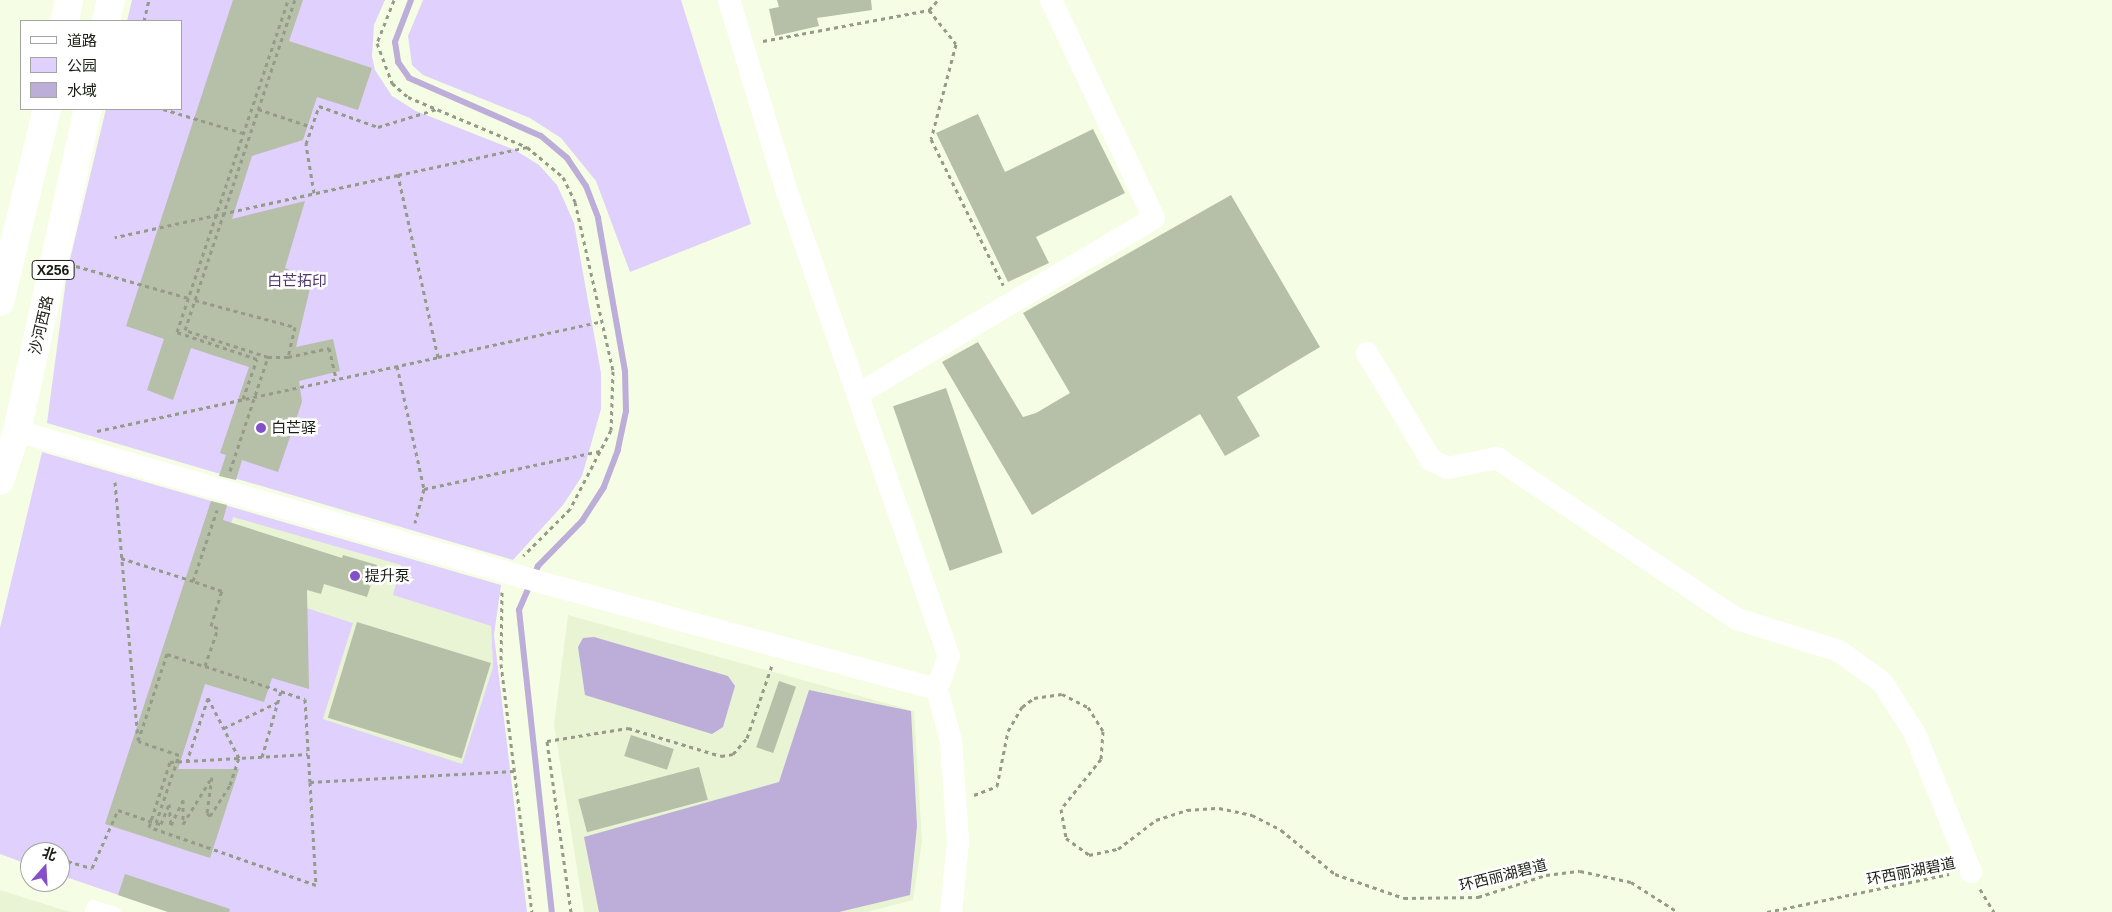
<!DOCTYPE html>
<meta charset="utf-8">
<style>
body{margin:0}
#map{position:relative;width:2112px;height:912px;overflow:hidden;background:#f5fee4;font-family:Helvetica,"Noto Sans SC",sans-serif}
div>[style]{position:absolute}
.built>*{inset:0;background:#e8f4d3}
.green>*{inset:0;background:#dfd0fd}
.water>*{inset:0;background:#bcadd9}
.stream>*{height:6px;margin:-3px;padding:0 3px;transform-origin:3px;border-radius:3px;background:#bcadd9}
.building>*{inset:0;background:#b6bfa7;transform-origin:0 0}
.path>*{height:3px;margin-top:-1.5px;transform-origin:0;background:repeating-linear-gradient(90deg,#959b89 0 4px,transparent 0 8px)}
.service>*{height:11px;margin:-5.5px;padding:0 5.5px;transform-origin:5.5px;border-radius:5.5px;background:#fff}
.minor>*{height:22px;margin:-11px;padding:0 11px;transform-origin:11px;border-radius:11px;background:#fff}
.primary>*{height:28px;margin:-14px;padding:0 14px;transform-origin:14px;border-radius:14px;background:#fff}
.dots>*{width:14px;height:14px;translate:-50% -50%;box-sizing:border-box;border:2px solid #fff;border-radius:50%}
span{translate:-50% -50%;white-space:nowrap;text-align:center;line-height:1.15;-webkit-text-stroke:5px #fff;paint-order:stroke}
.shield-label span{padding:1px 4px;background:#fff;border:1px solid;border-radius:4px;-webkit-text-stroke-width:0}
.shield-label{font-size:14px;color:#1a1d14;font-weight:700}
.park-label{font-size:15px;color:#4e3870}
.street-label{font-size:15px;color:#1a1d14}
.poi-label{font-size:15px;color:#1a1d14}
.left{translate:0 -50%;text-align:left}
.legend{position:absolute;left:20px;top:20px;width:162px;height:90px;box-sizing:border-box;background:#fff;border:1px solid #a3a5a1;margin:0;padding:6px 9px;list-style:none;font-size:15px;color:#1a1d14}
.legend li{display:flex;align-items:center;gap:10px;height:25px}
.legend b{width:25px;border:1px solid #a3a5a1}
.north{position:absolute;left:20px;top:842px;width:50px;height:50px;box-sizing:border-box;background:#fff;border:1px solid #a3a5a1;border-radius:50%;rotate:19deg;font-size:14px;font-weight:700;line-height:20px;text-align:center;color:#1a1d14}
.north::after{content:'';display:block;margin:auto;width:18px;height:22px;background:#8450c8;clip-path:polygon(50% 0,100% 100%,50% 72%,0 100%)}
</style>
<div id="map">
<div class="built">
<i style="clip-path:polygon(233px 516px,401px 565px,394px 595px,491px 626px,493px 667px,462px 765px,323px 719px,353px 623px,214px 578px)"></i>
<i style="clip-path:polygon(568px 615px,914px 711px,922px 841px,913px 900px,867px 912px,584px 912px,554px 725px)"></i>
<i style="clip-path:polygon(0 890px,70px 912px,0 912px)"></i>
</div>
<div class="green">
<i style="clip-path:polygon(132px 0,385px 0,374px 25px,372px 56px,375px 70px,392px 96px,416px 111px,515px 150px,539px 165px,557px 185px,574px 223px,601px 373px,601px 409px,582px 476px,563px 505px,513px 560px,47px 423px,67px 272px,106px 109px,181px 109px,181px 21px,127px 21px)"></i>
<i style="clip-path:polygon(423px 0,681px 0,751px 224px,630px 272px,596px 181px,561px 138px,530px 118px,423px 75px,412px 65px,408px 36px)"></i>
<i style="clip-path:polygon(evenodd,42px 452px,501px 585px,494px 635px,527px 912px,168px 912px,60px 875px,60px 852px,30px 852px,30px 865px,0 854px,0 628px,42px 452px,233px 517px,401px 565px,393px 595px,491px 626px,493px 667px,462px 764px,323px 719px,353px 623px,214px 578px,233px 517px)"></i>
</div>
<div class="water">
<i style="clip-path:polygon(594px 637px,728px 676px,735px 686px,723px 727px,712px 734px,585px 695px,578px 647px,583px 638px)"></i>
<i style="clip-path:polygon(809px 690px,911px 711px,917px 826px,910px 895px,839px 912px,599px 912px,584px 837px,779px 782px)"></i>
</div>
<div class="stream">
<i style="left:411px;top:0;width:45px;rotate:110.9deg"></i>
<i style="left:395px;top:42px;width:20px;rotate:81deg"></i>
<i style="left:398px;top:62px;width:19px;rotate:55deg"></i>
<i style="left:409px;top:78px;width:144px;rotate:23.7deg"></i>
<i style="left:541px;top:136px;width:34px;rotate:40deg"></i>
<i style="left:567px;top:158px;width:34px;rotate:56deg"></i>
<i style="left:586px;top:186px;width:34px;rotate:69deg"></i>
<i style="left:598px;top:218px;width:155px;rotate:80deg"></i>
<i style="left:625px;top:371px;width:40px;rotate:88.6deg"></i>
<i style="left:626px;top:411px;width:40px;rotate:102deg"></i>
<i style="left:618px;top:450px;width:40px;rotate:111deg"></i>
<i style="left:604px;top:487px;width:40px;rotate:122.9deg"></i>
<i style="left:582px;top:521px;width:63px;rotate:134.4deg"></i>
<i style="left:538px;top:566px;width:48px;rotate:113.4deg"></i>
<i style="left:519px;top:610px;width:304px;rotate:83.8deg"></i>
</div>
<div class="building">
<i style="clip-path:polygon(233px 0,303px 0,289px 41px,372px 68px,358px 110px,317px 97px,303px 140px,252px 156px,232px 219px,305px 201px,285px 268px,312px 280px,296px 347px,333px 339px,340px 371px,299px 381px,302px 402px,278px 472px,242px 460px,236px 480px,219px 476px,226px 455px,220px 453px,249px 367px,191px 348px,173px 400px,147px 390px,164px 339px,126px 326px)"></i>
<i style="clip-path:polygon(777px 0,871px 0,872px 10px,817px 18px,819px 26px,775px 36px,769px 9px,779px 7px)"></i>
<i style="clip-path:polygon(978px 114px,1005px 172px,1093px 129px,1125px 193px,1036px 237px,1049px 263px,1008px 282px,936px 133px)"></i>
<i style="clip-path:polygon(1231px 195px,1320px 347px,1237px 397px,1260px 436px,1225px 456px,1200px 414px,1032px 515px,942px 362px,978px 342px,1023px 417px,1036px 413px,1070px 393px,1023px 313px)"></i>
<i style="left:946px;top:388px;width:174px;height:56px;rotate:71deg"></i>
<i style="clip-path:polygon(211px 501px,227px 505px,223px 520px,342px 558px,343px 555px,377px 565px,367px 597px,324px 584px,321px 594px,307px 590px,309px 689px,272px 678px,264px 702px,205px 684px,178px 769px,239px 769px,210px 858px,105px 824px)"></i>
<i style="left:357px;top:622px;width:140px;height:100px;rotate:17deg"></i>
<i style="left:779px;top:681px;width:18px;height:70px;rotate:19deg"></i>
<i style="left:631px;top:735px;width:45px;height:22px;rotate:18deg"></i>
<i style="left:699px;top:767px;width:34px;height:125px;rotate:75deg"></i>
<i style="clip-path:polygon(125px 874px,230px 909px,229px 912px,168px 912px,118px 895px)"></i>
</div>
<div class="path">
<i style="left:394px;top:0;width:46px;rotate:111.6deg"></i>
<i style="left:377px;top:43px;width:43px;rotate:69.4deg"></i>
<i style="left:392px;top:83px;width:21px;rotate:41deg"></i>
<i style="left:408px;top:97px;width:129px;rotate:22.8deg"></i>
<i style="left:527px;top:147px;width:47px;rotate:39.8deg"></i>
<i style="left:563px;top:177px;width:28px;rotate:64deg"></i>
<i style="left:575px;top:202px;width:173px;rotate:77.3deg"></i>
<i style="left:613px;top:371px;width:59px;rotate:91.9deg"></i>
<i style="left:611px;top:430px;width:89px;rotate:117.4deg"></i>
<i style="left:570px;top:509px;width:66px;rotate:135deg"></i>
<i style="left:929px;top:10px;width:43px;rotate:51.5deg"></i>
<i style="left:956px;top:44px;width:98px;rotate:104.7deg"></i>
<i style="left:931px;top:139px;width:163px;rotate:63.7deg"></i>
<i style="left:144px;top:21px;width:22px;rotate:-77deg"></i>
<i style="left:763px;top:41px;width:169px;rotate:-10.6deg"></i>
<i style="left:929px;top:10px;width:13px;rotate:-48deg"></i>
<i style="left:163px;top:109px;width:84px;rotate:16.7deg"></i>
<i style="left:258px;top:109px;width:57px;rotate:18.4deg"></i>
<i style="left:398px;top:175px;width:132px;rotate:-12.2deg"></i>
<i style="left:314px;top:193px;width:50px;rotate:-99.3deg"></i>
<i style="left:306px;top:144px;width:40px;rotate:-71.1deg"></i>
<i style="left:319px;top:106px;width:63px;rotate:19.6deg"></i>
<i style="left:378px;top:127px;width:62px;rotate:-17deg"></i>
<i style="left:76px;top:266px;width:116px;rotate:15.9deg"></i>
<i style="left:195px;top:300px;width:104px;rotate:15.1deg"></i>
<i style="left:295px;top:327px;width:31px;rotate:103deg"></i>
<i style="left:288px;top:357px;width:20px;rotate:180deg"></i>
<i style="left:288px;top:357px;width:42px;rotate:-12.4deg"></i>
<i style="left:329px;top:348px;width:32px;rotate:77deg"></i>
<i style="left:438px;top:357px;width:165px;rotate:-12.3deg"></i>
<i style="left:397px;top:366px;width:126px;rotate:77.6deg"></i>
<i style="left:424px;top:489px;width:35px;rotate:105deg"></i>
<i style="left:243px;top:399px;width:42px;rotate:-70.7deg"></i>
<i style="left:257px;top:359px;width:84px;rotate:-161.4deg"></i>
<i style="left:177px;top:332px;width:350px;rotate:-71.5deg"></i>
<i style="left:97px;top:431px;width:349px;rotate:-12.2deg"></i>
<i style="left:438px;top:357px;width:186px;rotate:-102.4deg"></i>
<i style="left:398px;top:175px;width:290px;rotate:167.6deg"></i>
<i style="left:230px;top:471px;width:120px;rotate:-71.6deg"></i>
<i style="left:268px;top:357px;width:87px;rotate:-162deg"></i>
<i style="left:185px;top:330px;width:348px;rotate:-71.6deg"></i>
<i style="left:115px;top:482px;width:258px;rotate:84.9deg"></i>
<i style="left:424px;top:489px;width:180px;rotate:-12.2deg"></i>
<i style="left:121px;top:558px;width:76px;rotate:17.7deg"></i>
<i style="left:502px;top:592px;width:72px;rotate:90.8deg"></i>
<i style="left:501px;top:664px;width:250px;rotate:82.9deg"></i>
<i style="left:205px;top:666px;width:105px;rotate:18.3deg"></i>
<i style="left:305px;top:699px;width:83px;rotate:86.6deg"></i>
<i style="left:310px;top:782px;width:103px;rotate:86.7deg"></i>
<i style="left:316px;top:885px;width:177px;rotate:-160.8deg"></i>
<i style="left:149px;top:827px;width:68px;rotate:-72.1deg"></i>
<i style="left:170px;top:762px;width:138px;rotate:-3.3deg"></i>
<i style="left:224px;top:728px;width:60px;rotate:-25.7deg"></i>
<i style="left:262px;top:757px;width:69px;rotate:-73.9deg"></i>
<i style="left:310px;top:782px;width:205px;rotate:-3.1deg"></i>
<i style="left:974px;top:795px;width:25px;rotate:-21deg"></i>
<i style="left:997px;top:786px;width:56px;rotate:-78.7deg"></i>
<i style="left:1008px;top:731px;width:28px;rotate:-60deg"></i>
<i style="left:1022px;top:707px;width:15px;rotate:-37deg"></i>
<i style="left:1034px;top:698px;width:28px;rotate:-8deg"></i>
<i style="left:1062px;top:694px;width:29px;rotate:27deg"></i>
<i style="left:1088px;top:707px;width:28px;rotate:58deg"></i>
<i style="left:1103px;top:731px;width:28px;rotate:94deg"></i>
<i style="left:1101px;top:759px;width:64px;rotate:128.7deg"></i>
<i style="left:1061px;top:809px;width:29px;rotate:80deg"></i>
<i style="left:1066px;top:838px;width:29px;rotate:36deg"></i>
<i style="left:1089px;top:855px;width:30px;rotate:-12deg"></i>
<i style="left:1118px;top:849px;width:48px;rotate:-37.3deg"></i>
<i style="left:1156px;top:820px;width:33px;rotate:-18deg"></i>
<i style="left:1187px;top:810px;width:32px;rotate:-4deg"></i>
<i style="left:1219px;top:808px;width:34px;rotate:12deg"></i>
<i style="left:1252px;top:815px;width:33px;rotate:27deg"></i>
<i style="left:1281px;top:830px;width:70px;rotate:39.2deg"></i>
<i style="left:1335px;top:874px;width:73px;rotate:19.2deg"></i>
<i style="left:1404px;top:898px;width:74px;rotate:-0.8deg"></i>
<i style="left:1478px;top:897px;width:71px;rotate:-17.9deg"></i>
<i style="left:1546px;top:875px;width:34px;rotate:-7deg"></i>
<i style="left:1580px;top:871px;width:52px;rotate:12.2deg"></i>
<i style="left:1631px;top:882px;width:56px;rotate:32.6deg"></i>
<i style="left:156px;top:823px;width:5px;rotate:11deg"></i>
<i style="left:161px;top:824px;width:22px;rotate:-68deg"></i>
<i style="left:169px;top:804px;width:21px;rotate:85deg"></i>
<i style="left:171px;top:825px;width:28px;rotate:-64deg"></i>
<i style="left:183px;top:800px;width:24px;rotate:90deg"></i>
<i style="left:183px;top:824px;width:55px;rotate:-58.3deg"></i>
<i style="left:212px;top:777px;width:36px;rotate:98deg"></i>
<i style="left:207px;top:813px;width:4px;rotate:45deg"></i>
<i style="left:210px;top:816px;width:37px;rotate:-57deg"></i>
<i style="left:230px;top:785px;width:28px;rotate:-72deg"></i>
<i style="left:239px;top:758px;width:68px;rotate:-117.3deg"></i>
<i style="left:208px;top:698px;width:66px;rotate:108.4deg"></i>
<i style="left:47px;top:843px;width:9px;rotate:72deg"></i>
<i style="left:60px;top:859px;width:33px;rotate:16deg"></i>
<i style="left:92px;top:868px;width:64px;rotate:-65.9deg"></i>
<i style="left:118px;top:810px;width:40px;rotate:18.9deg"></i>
<i style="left:156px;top:823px;width:72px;rotate:-71.3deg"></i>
<i style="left:179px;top:755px;width:43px;rotate:-161.1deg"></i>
<i style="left:138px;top:741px;width:92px;rotate:-71.6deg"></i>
<i style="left:167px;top:654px;width:40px;rotate:18deg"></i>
<i style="left:205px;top:666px;width:40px;rotate:-71.1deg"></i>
<i style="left:218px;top:628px;width:7px;rotate:-164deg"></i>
<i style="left:211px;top:626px;width:37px;rotate:-73deg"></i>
<i style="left:222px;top:591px;width:31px;rotate:-161deg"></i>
<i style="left:193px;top:581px;width:75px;rotate:-71.3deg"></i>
<i style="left:1980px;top:889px;width:27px;rotate:59deg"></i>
<i style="left:571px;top:912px;width:173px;rotate:-98deg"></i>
<i style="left:547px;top:741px;width:82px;rotate:-9.1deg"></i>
<i style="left:628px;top:728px;width:97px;rotate:16.8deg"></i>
<i style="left:721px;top:756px;width:12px;rotate:-9deg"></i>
<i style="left:733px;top:754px;width:21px;rotate:-49deg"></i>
<i style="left:747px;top:738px;width:77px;rotate:-71.1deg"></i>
<i style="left:1767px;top:912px;width:186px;rotate:-11.8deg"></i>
</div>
<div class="service">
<i style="left:90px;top:912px;width:7px;rotate:-74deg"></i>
<i style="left:92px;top:905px;width:24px;rotate:17deg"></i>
</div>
<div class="minor">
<i style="left:729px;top:0;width:197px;rotate:73.2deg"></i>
<i style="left:786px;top:189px;width:495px;rotate:70.8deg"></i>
<i style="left:949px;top:656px;width:35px;rotate:110deg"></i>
<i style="left:937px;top:689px;width:54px;rotate:74.9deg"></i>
<i style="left:951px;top:741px;width:101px;rotate:86deg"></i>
<i style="left:958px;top:842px;width:70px;rotate:95.7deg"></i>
<i style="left:1367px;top:353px;width:125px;rotate:59.1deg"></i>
<i style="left:1431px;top:460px;width:19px;rotate:25deg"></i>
<i style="left:1448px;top:468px;width:50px;rotate:-11.5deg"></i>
<i style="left:1497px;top:458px;width:289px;rotate:33.9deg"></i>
<i style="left:1737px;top:619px;width:107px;rotate:17.4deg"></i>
<i style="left:1839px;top:651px;width:54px;rotate:36deg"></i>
<i style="left:1883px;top:683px;width:60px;rotate:57.9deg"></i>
<i style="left:1915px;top:734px;width:149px;rotate:67.9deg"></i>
<i style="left:858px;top:394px;width:344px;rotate:-30.7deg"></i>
<i style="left:1154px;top:218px;width:241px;rotate:-115.3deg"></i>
<i style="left:17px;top:431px;width:552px;rotate:16.1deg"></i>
<i style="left:547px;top:584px;width:404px;rotate:15.1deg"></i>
</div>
<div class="primary">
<i style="left:65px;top:21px;width:21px;rotate:-79deg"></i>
<i style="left:106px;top:21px;width:22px;rotate:-77deg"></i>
<i style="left:0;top:302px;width:199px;rotate:-76.3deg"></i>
<i style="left:0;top:481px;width:53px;rotate:-71.2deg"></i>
<i style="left:17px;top:431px;width:330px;rotate:-77.6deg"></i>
</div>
<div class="dots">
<i style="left:261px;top:428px;background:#8450c8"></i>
<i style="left:355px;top:576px;background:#8450c8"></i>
</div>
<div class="shield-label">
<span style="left:53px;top:270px">X256</span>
</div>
<div class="park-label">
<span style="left:297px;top:281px">白芒拓印</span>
</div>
<div class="street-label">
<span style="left:41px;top:325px;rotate:-77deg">沙河西路</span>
<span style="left:1911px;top:871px;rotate:-11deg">环西丽湖碧道</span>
<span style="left:1503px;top:875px;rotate:-14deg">环西丽湖碧道</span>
</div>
<div class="poi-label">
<span class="left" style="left:271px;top:428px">白芒驿</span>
<span class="left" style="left:365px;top:576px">提升泵</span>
</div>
<ul class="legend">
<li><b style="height:6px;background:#fff"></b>道路</li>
<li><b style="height:14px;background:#dfd0fd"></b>公园</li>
<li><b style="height:14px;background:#bcadd9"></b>水域</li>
</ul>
<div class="north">北</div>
</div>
